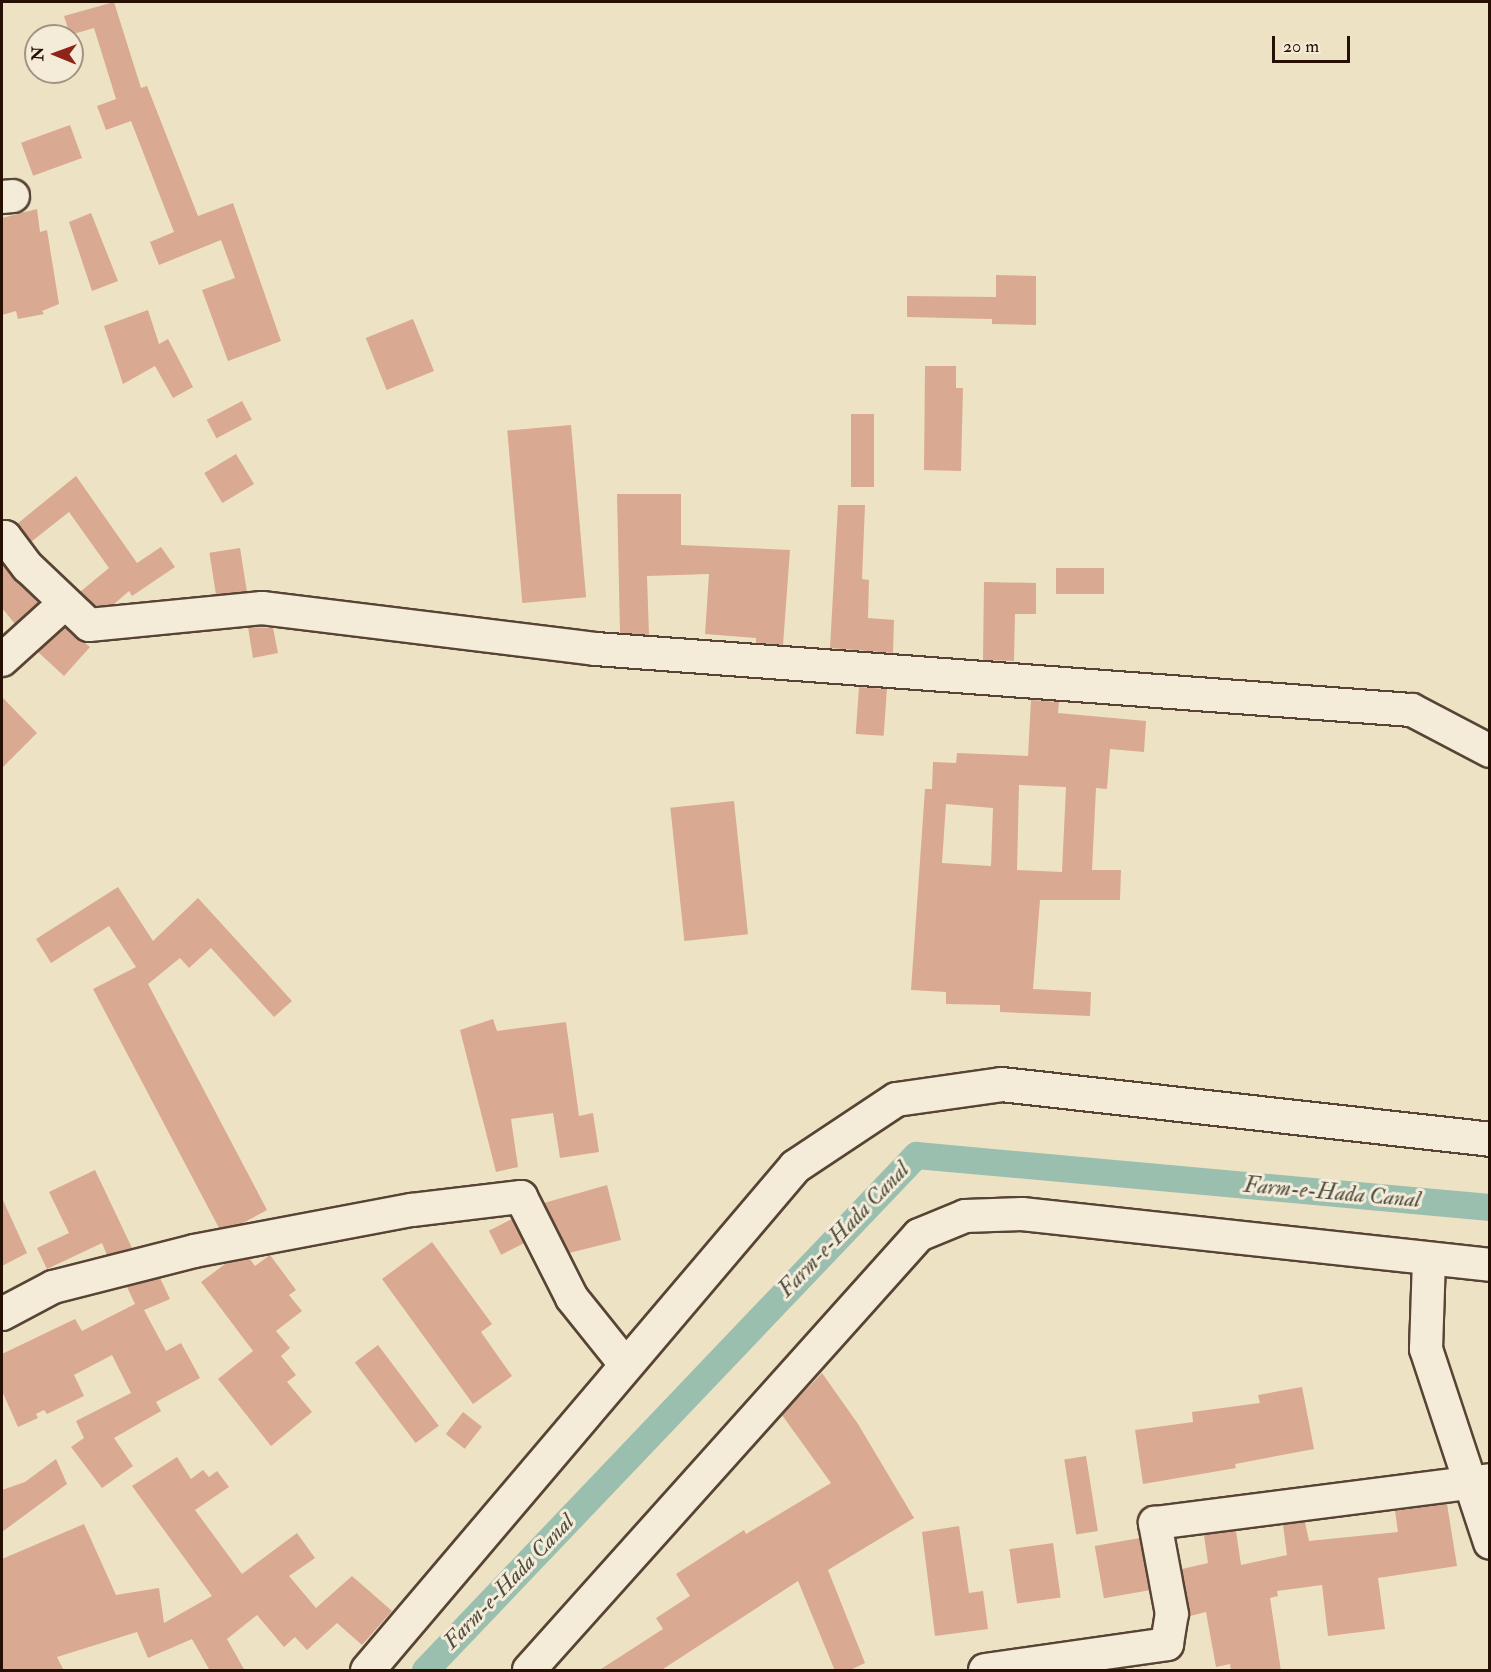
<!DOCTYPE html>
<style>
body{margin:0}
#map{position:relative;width:1491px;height:1672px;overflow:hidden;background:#eee2c5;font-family:"IM FELL Double Pica",serif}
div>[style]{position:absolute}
.canal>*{height:27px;margin:-13.5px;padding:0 13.5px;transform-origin:13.5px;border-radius:13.5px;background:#9abfaf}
.building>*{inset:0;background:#d9a991;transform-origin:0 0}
.roads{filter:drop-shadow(2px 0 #584434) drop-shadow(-2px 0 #584434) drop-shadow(0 2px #584434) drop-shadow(0 -2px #584434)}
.minor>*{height:32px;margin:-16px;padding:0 16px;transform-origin:16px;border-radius:16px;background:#f4ecd9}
.tertiary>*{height:33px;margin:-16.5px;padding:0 16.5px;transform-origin:16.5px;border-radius:16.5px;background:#f4ecd9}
span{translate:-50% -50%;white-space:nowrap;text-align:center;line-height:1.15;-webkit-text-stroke:6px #f4ecd9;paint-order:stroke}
.water-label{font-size:22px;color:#4f4d3f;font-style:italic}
.frame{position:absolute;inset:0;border:3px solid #260f03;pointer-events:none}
.north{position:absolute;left:24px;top:24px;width:60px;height:60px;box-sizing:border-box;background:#f4ecd9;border:2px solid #a29483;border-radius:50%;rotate:271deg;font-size:16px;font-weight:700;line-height:24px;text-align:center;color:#260f03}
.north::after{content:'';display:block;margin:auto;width:21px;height:27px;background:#8f2418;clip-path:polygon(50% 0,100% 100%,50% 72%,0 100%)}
.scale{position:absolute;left:1272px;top:36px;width:78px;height:27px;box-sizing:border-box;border:3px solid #260f03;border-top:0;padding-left:8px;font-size:18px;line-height:21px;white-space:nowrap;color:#260f03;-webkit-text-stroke:4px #f4ecd9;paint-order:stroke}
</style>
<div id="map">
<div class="canal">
<i style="left:425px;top:1670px;width:712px;rotate:-46.37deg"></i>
<i style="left:916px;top:1155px;width:576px;rotate:5.18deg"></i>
</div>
<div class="building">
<i style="clip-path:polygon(114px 2px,141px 88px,147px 86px,198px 216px,233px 203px,281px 341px,228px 361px,202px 290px,235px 278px,221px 240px,159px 265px,150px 242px,174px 232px,131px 121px,106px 130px,97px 106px,116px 99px,94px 28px,70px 35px,64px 16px)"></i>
<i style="left:70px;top:125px;width:35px;height:52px;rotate:70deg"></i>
<i style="clip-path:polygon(37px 209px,40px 232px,47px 230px,59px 304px,42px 311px,44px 314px,18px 319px,16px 311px,2px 315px,2px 218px)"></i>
<i style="clip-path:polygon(91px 213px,118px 281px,92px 291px,69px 222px)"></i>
<i style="clip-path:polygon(996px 275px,1036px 276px,1036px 325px,992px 324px,992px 319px,907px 317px,907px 296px,996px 297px)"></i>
<i style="clip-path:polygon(148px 310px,159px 344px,168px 339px,193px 387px,173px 398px,155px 366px,123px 384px,104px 326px)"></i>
<i style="left:413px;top:319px;width:56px;height:51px;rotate:68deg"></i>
<i style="clip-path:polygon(925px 366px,956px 366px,956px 388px,963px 388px,961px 471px,924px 470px)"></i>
<i style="left:242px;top:401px;width:21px;height:40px;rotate:62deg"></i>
<i style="left:851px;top:414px;width:23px;height:73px"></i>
<i style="left:571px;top:425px;width:173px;height:64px;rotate:85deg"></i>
<i style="left:236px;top:454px;width:35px;height:37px;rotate:59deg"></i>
<i style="clip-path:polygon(76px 476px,137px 563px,161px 547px,175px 567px,132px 596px,129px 591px,113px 605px,95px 606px,80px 592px,109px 568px,69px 512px,31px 542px,17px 524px)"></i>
<i style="clip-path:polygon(617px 494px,681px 494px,681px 545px,790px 550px,783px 645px,756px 643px,756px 638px,705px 634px,709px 574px,647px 576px,649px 635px,620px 633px)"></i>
<i style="clip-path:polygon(838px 505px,865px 505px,862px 579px,869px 580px,868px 618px,894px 620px,893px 653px,830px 648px)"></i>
<i style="left:240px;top:548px;width:44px;height:31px;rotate:81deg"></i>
<i style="clip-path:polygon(2px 562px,38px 603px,15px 624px,2px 608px)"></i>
<i style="left:1056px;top:568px;width:48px;height:26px"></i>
<i style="clip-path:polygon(984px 582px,1036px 583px,1036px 614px,1015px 614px,1014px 661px,983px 660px)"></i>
<i style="clip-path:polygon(65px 627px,90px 647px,64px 676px,38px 652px)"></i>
<i style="clip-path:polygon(248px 627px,273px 628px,278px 653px,253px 658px)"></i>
<i style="left:859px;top:687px;width:28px;height:47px;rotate:4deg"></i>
<i style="clip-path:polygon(2px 697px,37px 733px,2px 768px)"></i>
<i style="clip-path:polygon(evenodd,1031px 700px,1059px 702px,1058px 713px,1146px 721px,1144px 752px,1110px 749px,1107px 789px,1096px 788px,1092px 870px,1121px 870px,1120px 900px,1040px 900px,1033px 989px,1091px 992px,1090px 1016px,1000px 1012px,1000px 1005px,946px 1004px,946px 992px,911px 990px,925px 789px,932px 789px,933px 762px,956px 763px,957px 753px,1028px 756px,1031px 700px,1019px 785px,1066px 787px,1062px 872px,1017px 870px,1019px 785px,1031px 700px,946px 804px,993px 808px,991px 866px,942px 863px,946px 804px)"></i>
<i style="left:734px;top:801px;width:134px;height:64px;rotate:84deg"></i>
<i style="clip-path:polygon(118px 887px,153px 941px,198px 898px,292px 1001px,274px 1017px,211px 948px,189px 968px,180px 958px,148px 984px,267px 1210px,241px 1224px,219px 1228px,93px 989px,136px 967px,109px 926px,51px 963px,36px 939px)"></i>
<i style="clip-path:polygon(493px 1019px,497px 1031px,566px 1022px,579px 1116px,593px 1113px,599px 1152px,560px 1158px,553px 1113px,511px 1119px,518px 1167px,496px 1172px,460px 1030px)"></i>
<i style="clip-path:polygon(95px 1170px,132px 1248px,107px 1255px,102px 1243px,47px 1269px,37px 1248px,69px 1233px,49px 1192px)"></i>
<i style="clip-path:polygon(607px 1185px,621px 1240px,569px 1253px,544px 1203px)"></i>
<i style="clip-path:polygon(2px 1198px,27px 1253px,2px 1266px)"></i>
<i style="left:512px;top:1219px;width:27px;height:26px;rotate:63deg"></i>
<i style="clip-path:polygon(432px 1242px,492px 1324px,481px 1332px,512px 1376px,473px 1404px,382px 1279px)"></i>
<i style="clip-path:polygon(270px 1255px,296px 1290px,289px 1295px,302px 1311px,276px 1331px,290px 1348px,281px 1356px,296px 1375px,287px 1382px,312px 1412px,271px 1446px,218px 1379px,253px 1351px,201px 1282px,225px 1264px,250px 1259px,255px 1266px)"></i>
<i style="clip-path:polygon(160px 1278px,170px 1299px,144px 1310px,166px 1351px,181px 1343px,200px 1378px,156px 1402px,161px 1411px,114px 1438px,133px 1466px,102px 1488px,71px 1447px,84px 1438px,76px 1421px,131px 1393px,112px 1355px,74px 1375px,84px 1396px,47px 1414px,44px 1410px,36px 1414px,38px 1418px,18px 1427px,2px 1391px,2px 1354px,75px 1319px,82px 1331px,135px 1304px,127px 1287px)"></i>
<i style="left:378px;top:1345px;width:101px;height:29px;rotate:53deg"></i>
<i style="clip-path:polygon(822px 1373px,858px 1424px,914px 1518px,828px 1570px,865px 1663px,848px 1671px,835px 1671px,798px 1581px,660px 1671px,598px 1671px,663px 1629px,656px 1618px,690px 1596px,676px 1574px,744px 1530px,746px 1534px,831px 1483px,782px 1415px)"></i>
<i style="clip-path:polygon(1302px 1387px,1314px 1449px,1235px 1464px,1236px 1468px,1143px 1484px,1135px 1430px,1193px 1422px,1192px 1412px,1260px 1403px,1258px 1395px)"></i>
<i style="left:463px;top:1412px;width:24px;height:28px;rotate:38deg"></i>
<i style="left:1086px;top:1456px;width:76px;height:22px;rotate:81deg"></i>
<i style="clip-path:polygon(177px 1457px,191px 1479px,203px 1470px,209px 1477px,217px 1471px,229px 1487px,195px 1510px,242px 1574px,297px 1533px,315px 1558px,289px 1576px,316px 1608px,352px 1576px,392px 1611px,362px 1645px,337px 1623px,307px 1650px,295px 1637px,284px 1647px,257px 1615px,227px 1639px,245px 1671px,210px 1671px,192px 1639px,148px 1658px,137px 1632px,57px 1657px,64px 1671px,2px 1671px,2px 1559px,84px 1524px,116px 1595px,159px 1588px,164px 1623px,212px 1596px,132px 1486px)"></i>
<i style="clip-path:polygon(56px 1459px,67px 1484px,2px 1532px,2px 1490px,25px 1482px)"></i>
<i style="clip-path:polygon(1447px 1504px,1457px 1566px,1378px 1578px,1385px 1629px,1328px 1636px,1322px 1585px,1277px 1591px,1278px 1596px,1270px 1598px,1281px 1671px,1231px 1671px,1230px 1664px,1216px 1667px,1206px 1612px,1190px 1616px,1182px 1569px,1208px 1563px,1204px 1535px,1236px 1531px,1241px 1565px,1287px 1555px,1283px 1525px,1305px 1522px,1309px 1541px,1398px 1532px,1395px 1511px)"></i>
<i style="clip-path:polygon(959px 1526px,969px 1593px,983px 1591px,988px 1629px,935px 1636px,922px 1532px)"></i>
<i style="left:1140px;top:1538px;width:53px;height:46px;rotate:80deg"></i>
<i style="left:1053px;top:1543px;width:55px;height:44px;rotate:82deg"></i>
</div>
<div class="roads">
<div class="minor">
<i style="left:2px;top:197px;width:11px;rotate:-5deg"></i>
<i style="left:2px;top:538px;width:3px;rotate:-18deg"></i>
<i style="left:5px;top:537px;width:38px;rotate:53deg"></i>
<i style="left:28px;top:567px;width:84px;rotate:43.6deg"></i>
<i style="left:89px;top:625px;width:174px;rotate:-5.6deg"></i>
<i style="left:262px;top:608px;width:337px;rotate:7deg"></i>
<i style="left:596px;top:649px;width:818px;rotate:4.28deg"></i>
<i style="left:1412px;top:710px;width:88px;rotate:27.7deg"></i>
<i style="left:2px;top:660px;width:84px;rotate:-42.1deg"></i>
<i style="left:1429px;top:1259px;width:90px;rotate:91.9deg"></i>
<i style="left:1426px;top:1349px;width:204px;rotate:71.7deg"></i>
<i style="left:2px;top:1314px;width:58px;rotate:-27.9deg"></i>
<i style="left:53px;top:1287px;width:146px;rotate:-14.3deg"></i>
<i style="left:194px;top:1251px;width:222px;rotate:-10.7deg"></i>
<i style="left:412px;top:1210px;width:110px;rotate:-6.8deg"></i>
<i style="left:521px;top:1197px;width:113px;rotate:63.2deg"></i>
<i style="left:572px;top:1298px;width:83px;rotate:51.3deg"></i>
<i style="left:529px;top:1670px;width:584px;rotate:-48.12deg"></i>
<i style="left:919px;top:1235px;width:50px;rotate:-22.4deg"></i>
<i style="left:965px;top:1216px;width:57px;rotate:-2deg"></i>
<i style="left:1022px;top:1214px;width:471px;rotate:6.2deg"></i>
<i style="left:985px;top:1670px;width:184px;rotate:-8.1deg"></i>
<i style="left:1167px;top:1644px;width:30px;rotate:-81deg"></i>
<i style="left:1172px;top:1614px;width:93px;rotate:-100.6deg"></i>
<i style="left:1155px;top:1523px;width:338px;rotate:-7.3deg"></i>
</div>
<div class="tertiary">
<i style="left:367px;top:1670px;width:661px;rotate:-49.66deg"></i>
<i style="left:795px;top:1166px;width:121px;rotate:-33.6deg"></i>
<i style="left:896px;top:1099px;width:106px;rotate:-8.1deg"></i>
<i style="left:1001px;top:1084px;width:492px;rotate:6.4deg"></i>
</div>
</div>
<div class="water-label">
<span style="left:1332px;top:1193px;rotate:5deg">Farm-e-Hada Canal</span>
<span style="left:844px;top:1230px;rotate:-46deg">Farm-e-Hada Canal</span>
<span style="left:509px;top:1582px;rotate:-46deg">Farm-e-Hada Canal</span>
</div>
<div class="frame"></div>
<div class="north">N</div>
<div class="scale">20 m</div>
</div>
